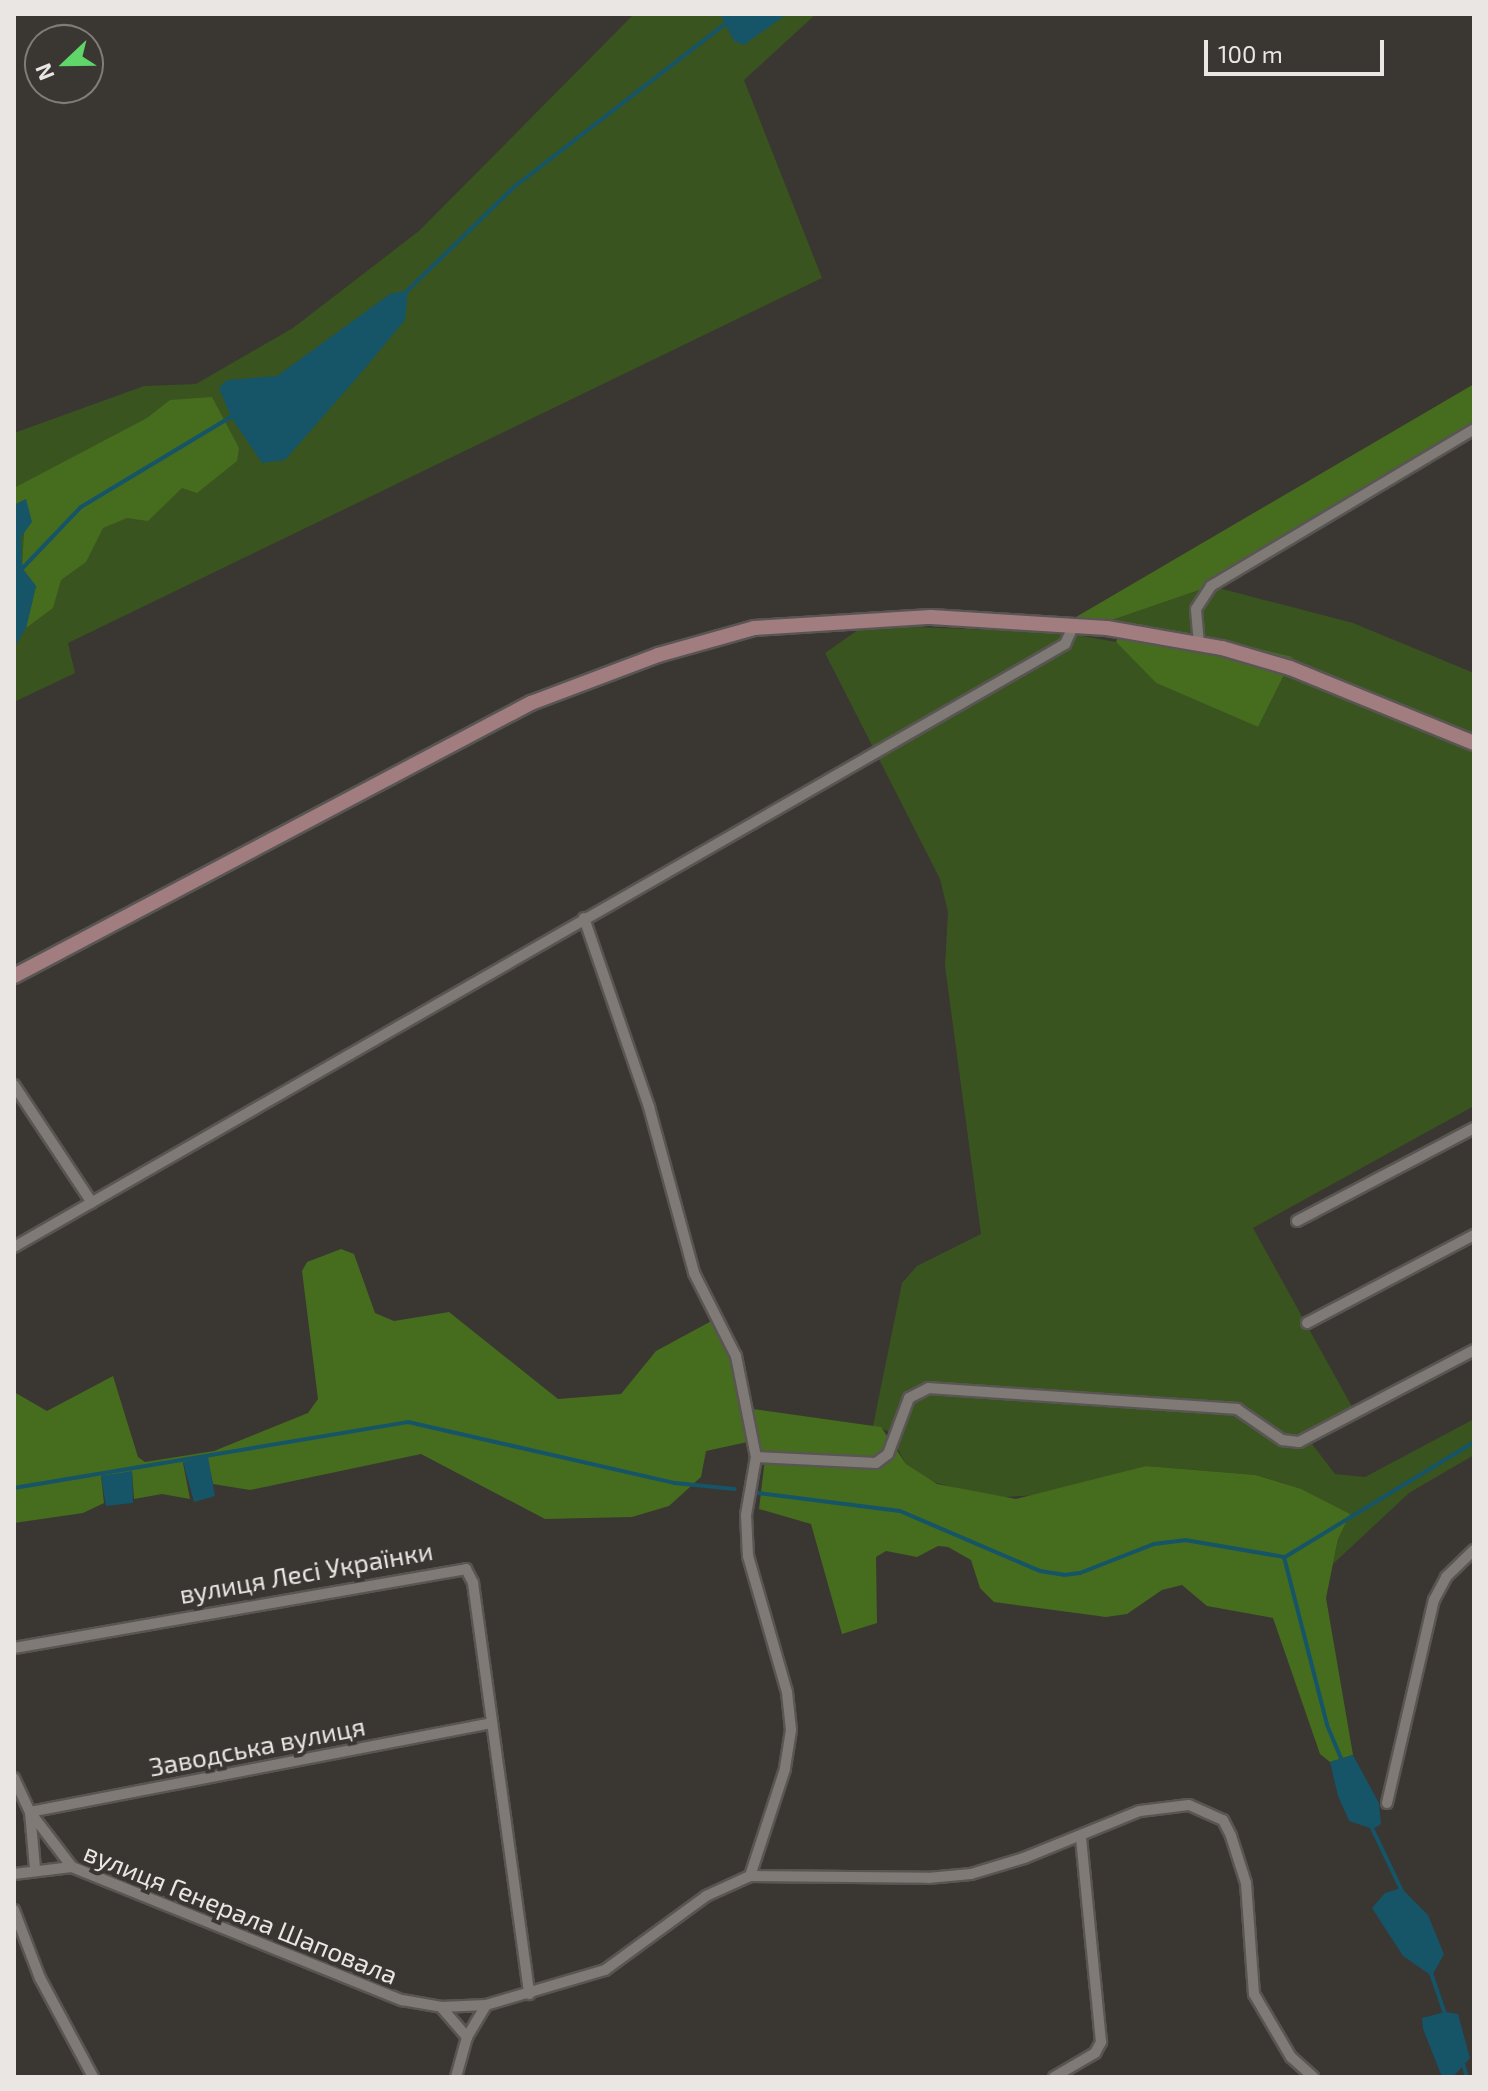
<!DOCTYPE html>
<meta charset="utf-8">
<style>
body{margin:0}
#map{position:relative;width:1488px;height:2091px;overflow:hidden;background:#3a3632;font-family:"Exo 2",sans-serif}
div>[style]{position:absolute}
.green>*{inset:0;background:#39541e}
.forest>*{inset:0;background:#466c1e}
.water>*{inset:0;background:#165468}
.stream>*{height:4px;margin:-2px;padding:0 2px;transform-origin:2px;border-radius:2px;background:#165468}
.roads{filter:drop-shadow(2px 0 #595553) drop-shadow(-2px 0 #595553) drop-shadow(0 2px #595553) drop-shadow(0 -2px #595553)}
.minor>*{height:10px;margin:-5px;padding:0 5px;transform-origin:5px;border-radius:5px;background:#807a76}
.secondary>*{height:14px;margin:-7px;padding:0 7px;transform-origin:7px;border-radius:7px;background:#a27d80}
span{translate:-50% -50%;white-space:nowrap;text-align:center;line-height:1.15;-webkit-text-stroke:8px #3a3632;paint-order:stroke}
.street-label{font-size:26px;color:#e9e6e4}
.frame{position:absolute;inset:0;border:16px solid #e9e6e4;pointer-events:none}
.north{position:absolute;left:24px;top:24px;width:80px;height:80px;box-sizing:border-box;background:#3a3632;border:2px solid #807c79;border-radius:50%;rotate:248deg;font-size:22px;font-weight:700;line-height:32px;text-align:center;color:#e9e6e4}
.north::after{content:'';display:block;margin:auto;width:28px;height:36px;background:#60d56a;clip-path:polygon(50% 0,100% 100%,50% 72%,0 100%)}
.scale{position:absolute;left:1204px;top:40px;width:180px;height:36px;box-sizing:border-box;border:4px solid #e9e6e4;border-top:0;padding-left:10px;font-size:24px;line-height:28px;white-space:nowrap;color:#e9e6e4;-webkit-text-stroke:6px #3a3632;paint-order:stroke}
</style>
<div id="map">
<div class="green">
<i style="clip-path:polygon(634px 14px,816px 14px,744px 80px,822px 278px,68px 643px,75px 673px,14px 702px,14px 433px,144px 386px,196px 384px,293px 328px,419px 231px)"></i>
<i style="clip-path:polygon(1211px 586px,1353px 623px,1474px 673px,1474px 1106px,1253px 1228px,1356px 1414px,1309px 1440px,1335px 1474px,1365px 1477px,1474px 1419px,1474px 1455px,1409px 1493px,1333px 1564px,1338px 1539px,1328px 1504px,1283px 1483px,1256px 1475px,1146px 1466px,1038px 1495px,989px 1498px,927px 1480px,906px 1464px,888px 1431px,873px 1426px,902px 1283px,917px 1266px,981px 1234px,945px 966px,948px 912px,940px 879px,825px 653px,865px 625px,1066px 633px,1116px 642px,1156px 683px,1258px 727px,1293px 657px,1109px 621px)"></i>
</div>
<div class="forest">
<i style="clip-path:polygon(1474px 384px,1474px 429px,1211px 586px,1109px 621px,1076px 617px)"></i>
<i style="clip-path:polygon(212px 397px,239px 448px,237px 461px,197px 493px,182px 488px,148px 521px,127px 518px,103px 528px,86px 562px,61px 580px,53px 608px,26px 628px,36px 586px,22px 568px,26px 499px,14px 505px,14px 488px,147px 418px,170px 400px)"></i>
<i style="clip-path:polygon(1124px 623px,1202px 635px,1293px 657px,1258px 727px,1156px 683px,1116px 642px)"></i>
<i style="clip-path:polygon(341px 1249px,354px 1254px,375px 1313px,394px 1321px,449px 1312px,558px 1399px,621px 1394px,656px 1351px,717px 1318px,736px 1356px,746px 1408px,881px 1427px,906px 1464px,937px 1484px,1016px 1499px,1146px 1466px,1256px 1475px,1301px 1489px,1350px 1514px,1338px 1539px,1326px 1598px,1353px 1755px,1330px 1762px,1320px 1754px,1273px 1618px,1207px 1606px,1182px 1585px,1162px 1590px,1127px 1614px,1106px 1617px,994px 1602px,980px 1588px,971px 1560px,948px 1547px,938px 1546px,917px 1557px,886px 1551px,876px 1557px,877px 1623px,842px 1634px,811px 1524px,759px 1509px,765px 1458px,756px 1457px,752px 1441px,706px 1451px,701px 1477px,669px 1506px,632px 1517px,545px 1519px,421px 1454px,250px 1490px,213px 1484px,207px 1457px,183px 1463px,190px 1499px,162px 1494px,134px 1499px,132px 1472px,101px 1476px,104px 1503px,83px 1513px,14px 1523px,14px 1392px,47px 1411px,113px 1376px,138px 1457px,145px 1462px,214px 1451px,308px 1413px,318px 1399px,302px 1271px,307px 1262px)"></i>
</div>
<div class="water">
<i style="clip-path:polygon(720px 14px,787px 14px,744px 45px,734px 41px)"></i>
<i style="clip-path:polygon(408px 290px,405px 320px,361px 373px,285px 460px,262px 463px,231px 417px,219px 388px,227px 380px,277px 376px,390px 294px)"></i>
<i style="clip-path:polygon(26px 499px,32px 522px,21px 537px,22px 568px,36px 586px,26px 628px,14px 648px,14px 505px)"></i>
<i style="clip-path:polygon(208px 1457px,215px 1496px,194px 1502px,183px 1462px)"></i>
<i style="clip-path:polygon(132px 1471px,133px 1503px,106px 1506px,101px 1476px)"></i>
<i style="clip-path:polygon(1353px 1755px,1379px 1803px,1381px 1824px,1373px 1829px,1349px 1821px,1338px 1796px,1330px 1762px)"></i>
<i style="clip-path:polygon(1401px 1888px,1428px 1915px,1444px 1954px,1432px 1976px,1403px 1956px,1372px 1908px,1385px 1893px)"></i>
<i style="clip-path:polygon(1445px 2012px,1458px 2014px,1470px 2058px,1453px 2077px,1442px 2077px,1423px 2029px,1422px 2018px)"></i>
</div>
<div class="stream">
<i style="left:406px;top:292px;width:151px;rotate:-44.2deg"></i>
<i style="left:514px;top:187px;width:268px;rotate:-37.7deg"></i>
<i style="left:14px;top:577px;width:97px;rotate:-46.3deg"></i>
<i style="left:81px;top:507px;width:179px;rotate:-31deg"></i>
<i style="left:14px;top:1488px;width:399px;rotate:-9.5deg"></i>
<i style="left:408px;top:1422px;width:274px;rotate:12.9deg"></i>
<i style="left:675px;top:1483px;width:60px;rotate:5.7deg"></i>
<i style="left:758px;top:1493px;width:143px;rotate:7.2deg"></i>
<i style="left:900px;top:1511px;width:152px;rotate:23.2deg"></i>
<i style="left:1040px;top:1571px;width:24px;rotate:9deg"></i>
<i style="left:1064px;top:1575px;width:16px;rotate:-7deg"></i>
<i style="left:1080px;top:1573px;width:79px;rotate:-21.4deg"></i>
<i style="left:1154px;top:1544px;width:31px;rotate:-7deg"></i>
<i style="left:1185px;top:1540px;width:100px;rotate:9.7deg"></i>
<i style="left:1284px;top:1557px;width:173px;rotate:75.6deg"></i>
<i style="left:1327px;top:1725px;width:41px;rotate:67.2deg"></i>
<i style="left:1285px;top:1557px;width:221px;rotate:-31.3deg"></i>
<i style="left:1371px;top:1826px;width:74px;rotate:64.5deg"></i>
<i style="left:1431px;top:1973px;width:43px;rotate:71.1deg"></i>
<i style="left:1462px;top:2060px;width:18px;rotate:74deg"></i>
</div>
<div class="roads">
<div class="minor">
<i style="left:1199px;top:644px;width:35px;rotate:-95deg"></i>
<i style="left:1196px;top:609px;width:27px;rotate:-57deg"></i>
<i style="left:1211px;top:586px;width:306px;rotate:-30.8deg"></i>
<i style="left:584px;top:918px;width:200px;rotate:71deg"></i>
<i style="left:649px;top:1107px;width:172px;rotate:74.8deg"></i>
<i style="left:694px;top:1273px;width:93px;rotate:63.2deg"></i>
<i style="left:736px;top:1356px;width:103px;rotate:78.8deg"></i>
<i style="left:756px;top:1457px;width:59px;rotate:99.8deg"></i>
<i style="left:746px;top:1515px;width:41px;rotate:87.2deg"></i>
<i style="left:748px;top:1556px;width:141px;rotate:74deg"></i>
<i style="left:787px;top:1692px;width:38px;rotate:84deg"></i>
<i style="left:791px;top:1730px;width:39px;rotate:99deg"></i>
<i style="left:785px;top:1769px;width:113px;rotate:108.1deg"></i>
<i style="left:14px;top:1085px;width:141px;rotate:56.5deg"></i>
<i style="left:1297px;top:1221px;width:200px;rotate:-27.7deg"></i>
<i style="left:14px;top:1247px;width:1212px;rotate:-29.84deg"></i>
<i style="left:1065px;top:644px;width:21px;rotate:-65deg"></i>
<i style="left:1307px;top:1323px;width:189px;rotate:-27.8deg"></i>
<i style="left:756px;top:1457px;width:120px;rotate:2.9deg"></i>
<i style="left:876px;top:1463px;width:15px;rotate:-37deg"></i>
<i style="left:888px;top:1454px;width:60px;rotate:-69.4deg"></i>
<i style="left:909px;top:1398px;width:22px;rotate:-27deg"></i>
<i style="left:929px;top:1388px;width:309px;rotate:3.9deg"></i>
<i style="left:1237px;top:1409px;width:55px;rotate:34.6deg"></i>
<i style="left:1282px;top:1440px;width:17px;rotate:7deg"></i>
<i style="left:1299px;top:1442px;width:198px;rotate:-27.7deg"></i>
<i style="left:14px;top:1648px;width:459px;rotate:-9.9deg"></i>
<i style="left:466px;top:1569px;width:16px;rotate:63deg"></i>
<i style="left:473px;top:1583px;width:415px;rotate:82.2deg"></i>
<i style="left:14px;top:1778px;width:38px;rotate:65deg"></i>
<i style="left:30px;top:1812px;width:69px;rotate:52.6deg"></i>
<i style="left:1387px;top:1803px;width:208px;rotate:-77deg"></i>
<i style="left:1434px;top:1600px;width:26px;rotate:-62deg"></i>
<i style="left:1446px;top:1577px;width:39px;rotate:-44deg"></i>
<i style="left:35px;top:1868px;width:56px;rotate:-95.1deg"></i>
<i style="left:30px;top:1812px;width:470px;rotate:-10.9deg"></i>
<i style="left:14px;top:1874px;width:58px;rotate:-6.9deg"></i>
<i style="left:72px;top:1867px;width:356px;rotate:22deg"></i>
<i style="left:402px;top:2000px;width:40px;rotate:10deg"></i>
<i style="left:441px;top:2007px;width:45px;rotate:-2.5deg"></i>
<i style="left:486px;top:2005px;width:124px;rotate:-16.4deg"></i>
<i style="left:605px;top:1970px;width:125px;rotate:-36.2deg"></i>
<i style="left:706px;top:1896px;width:48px;rotate:-24.4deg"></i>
<i style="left:750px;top:1876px;width:178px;rotate:0.6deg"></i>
<i style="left:928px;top:1878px;width:43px;rotate:-5.3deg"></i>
<i style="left:971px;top:1874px;width:55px;rotate:-16.8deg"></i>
<i style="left:1024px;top:1858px;width:125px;rotate:-22.1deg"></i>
<i style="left:1140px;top:1811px;width:49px;rotate:-7deg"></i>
<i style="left:1189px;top:1805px;width:37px;rotate:24deg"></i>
<i style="left:1223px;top:1820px;width:18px;rotate:63deg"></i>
<i style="left:1231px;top:1836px;width:49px;rotate:72.3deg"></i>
<i style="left:1246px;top:1883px;width:111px;rotate:85.9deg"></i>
<i style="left:1254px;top:1994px;width:73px;rotate:59.6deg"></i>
<i style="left:1291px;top:2057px;width:30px;rotate:42deg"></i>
<i style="left:14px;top:1910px;width:73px;rotate:69.1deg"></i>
<i style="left:40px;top:1978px;width:112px;rotate:61.8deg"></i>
<i style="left:441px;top:2007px;width:40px;rotate:49deg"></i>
<i style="left:456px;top:2077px;width:41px;rotate:-74.6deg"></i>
<i style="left:467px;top:2037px;width:37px;rotate:-59deg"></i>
<i style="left:1054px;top:2077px;width:48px;rotate:-30.3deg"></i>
<i style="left:1095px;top:2053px;width:13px;rotate:-61deg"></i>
<i style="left:1101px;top:2042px;width:206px;rotate:-95.6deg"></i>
</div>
<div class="secondary">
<i style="left:14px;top:976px;width:585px;rotate:-27.84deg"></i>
<i style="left:531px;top:703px;width:136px;rotate:-20.7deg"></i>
<i style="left:658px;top:655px;width:100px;rotate:-15.7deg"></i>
<i style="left:754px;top:628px;width:177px;rotate:-3.6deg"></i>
<i style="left:931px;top:617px;width:176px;rotate:3.6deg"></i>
<i style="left:1107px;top:628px;width:117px;rotate:9.9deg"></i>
<i style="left:1222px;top:648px;width:71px;rotate:16.4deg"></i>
<i style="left:1290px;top:668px;width:199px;rotate:22.2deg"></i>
</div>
</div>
<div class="street-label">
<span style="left:306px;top:1572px;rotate:-10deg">вулиця Лесі Українки</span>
<span style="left:257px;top:1746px;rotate:-11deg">Заводська вулиця</span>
<span style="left:241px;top:1913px;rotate:22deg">вулиця Генерала Шаповала</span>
</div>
<div class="frame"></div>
<div class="north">N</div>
<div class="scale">100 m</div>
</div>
